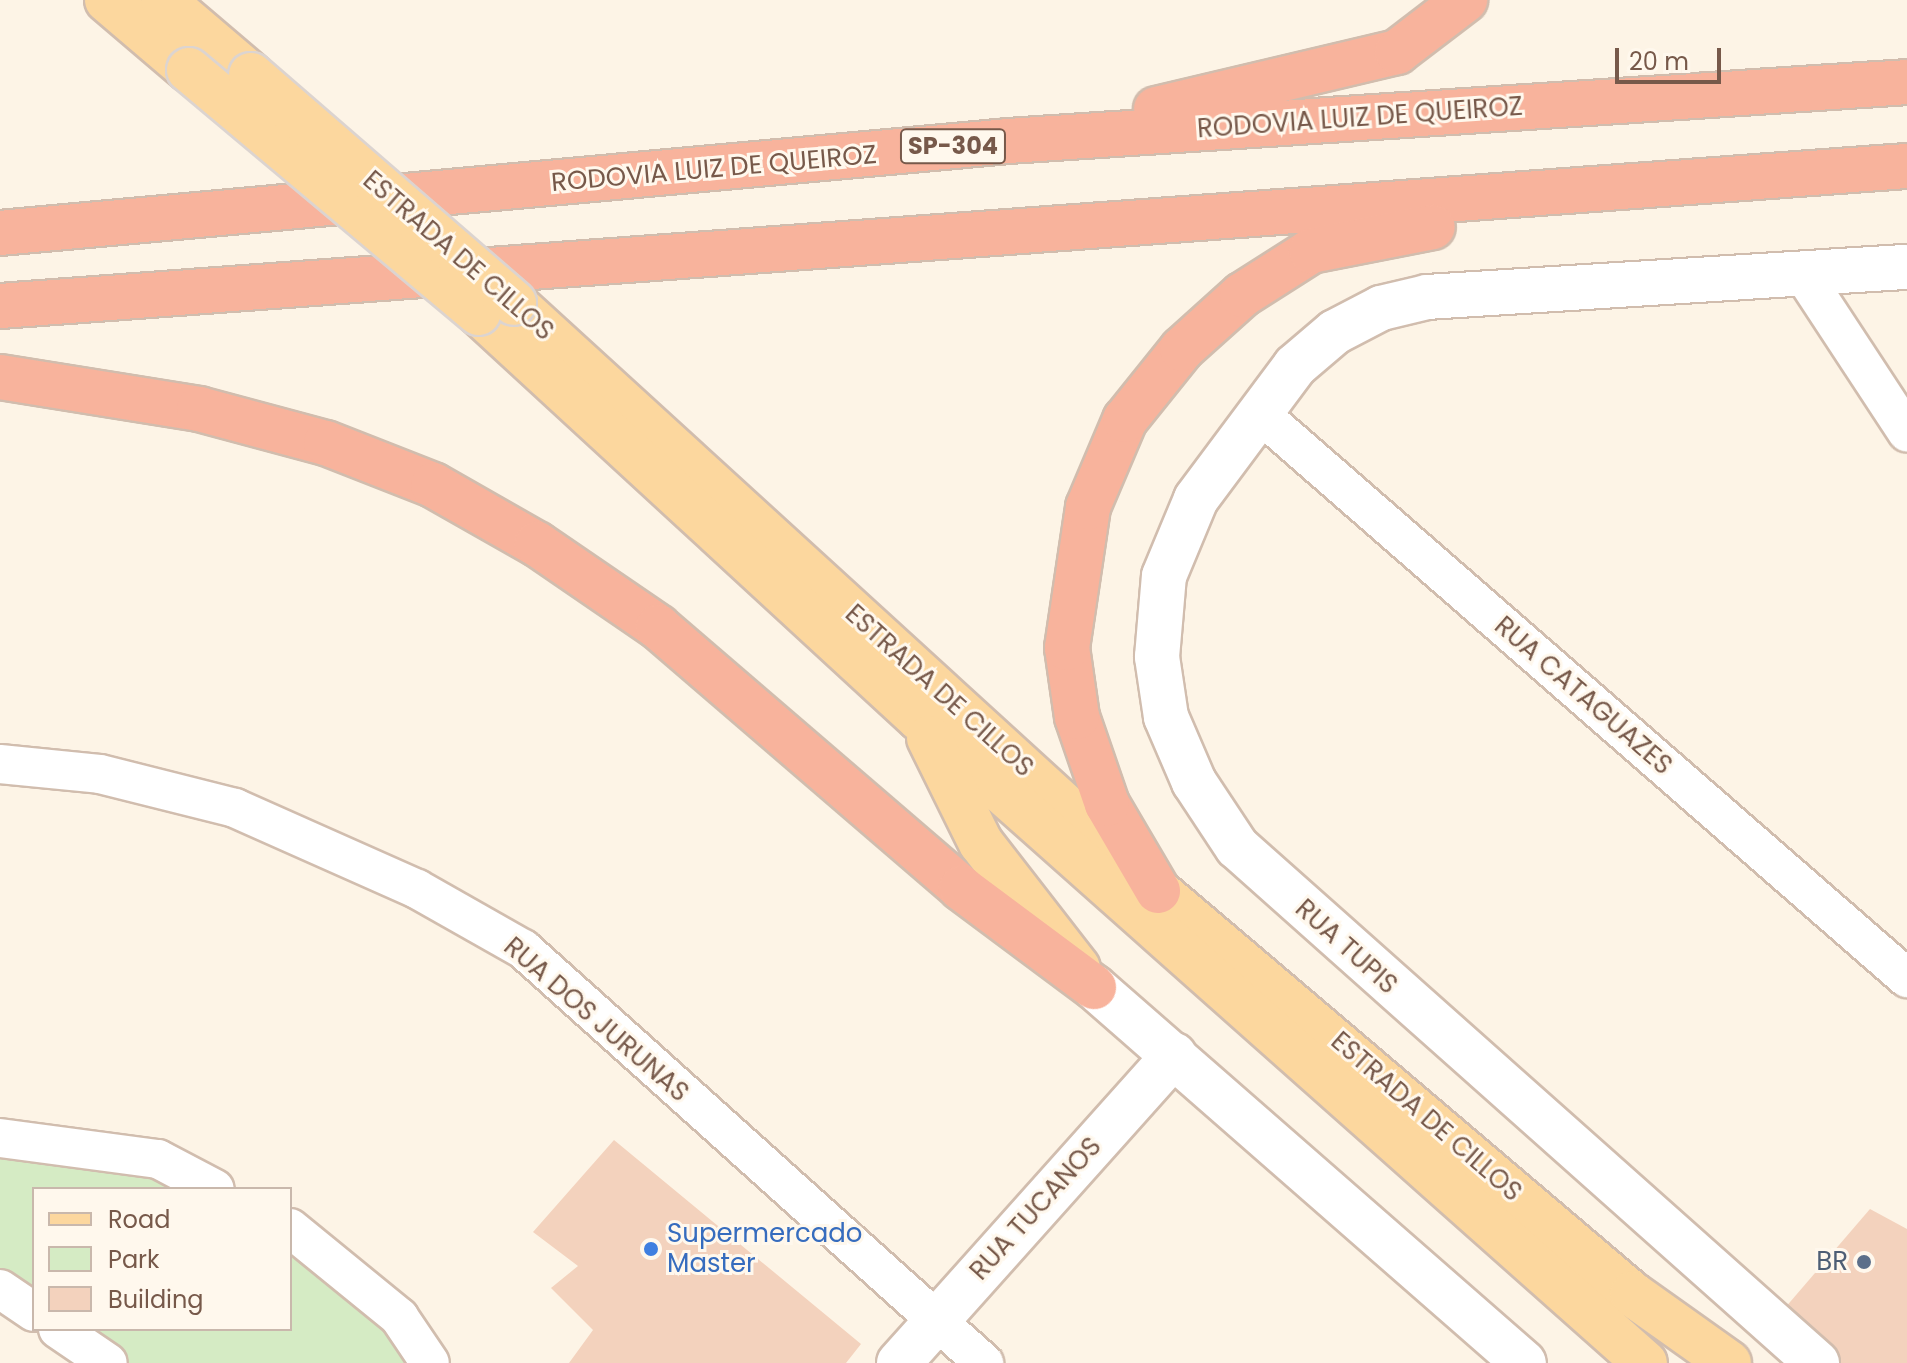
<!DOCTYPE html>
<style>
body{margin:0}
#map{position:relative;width:1907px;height:1363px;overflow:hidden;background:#fdf4e6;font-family:Poppins,sans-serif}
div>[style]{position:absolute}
.green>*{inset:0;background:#d5ebc4}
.building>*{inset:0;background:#f3d2bd}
.roads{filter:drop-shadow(2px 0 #d1bdae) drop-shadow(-2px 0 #d1bdae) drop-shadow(0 2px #d1bdae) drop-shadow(0 -2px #d1bdae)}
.minor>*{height:38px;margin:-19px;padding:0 19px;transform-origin:19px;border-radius:19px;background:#fff}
.tertiary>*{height:44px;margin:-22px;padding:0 22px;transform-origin:22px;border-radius:22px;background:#fff}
.secondary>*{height:44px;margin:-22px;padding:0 22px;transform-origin:22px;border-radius:22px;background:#fff}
.primary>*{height:44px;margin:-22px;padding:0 22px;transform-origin:22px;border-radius:22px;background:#fcd79e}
.motorway>*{height:44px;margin:-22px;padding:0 22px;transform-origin:22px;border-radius:22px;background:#f8b39c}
.bridges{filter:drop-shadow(2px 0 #dcd4d0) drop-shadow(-2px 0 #dcd4d0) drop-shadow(0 2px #dcd4d0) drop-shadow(0 -2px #dcd4d0)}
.primary-bridge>*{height:44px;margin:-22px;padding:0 22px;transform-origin:22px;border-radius:22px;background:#fcd79e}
.dots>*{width:22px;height:22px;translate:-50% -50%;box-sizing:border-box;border:4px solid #fff8ed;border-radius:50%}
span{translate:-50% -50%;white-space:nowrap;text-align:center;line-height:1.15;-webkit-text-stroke:6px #fff8ed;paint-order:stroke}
.shield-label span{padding:2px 6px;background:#fff8ed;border:2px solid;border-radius:6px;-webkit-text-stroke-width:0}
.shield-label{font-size:24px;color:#77594a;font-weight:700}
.street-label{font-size:26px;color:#77594a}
.shop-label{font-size:26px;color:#366cbe}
.left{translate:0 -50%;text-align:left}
.service-label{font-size:26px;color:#4e5e75}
.right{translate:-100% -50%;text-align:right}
.legend{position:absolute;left:32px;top:1187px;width:260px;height:144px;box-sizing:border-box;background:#fff8ed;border:2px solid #c9b8ac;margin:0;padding:10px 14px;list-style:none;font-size:24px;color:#77594a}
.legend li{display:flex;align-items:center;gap:16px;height:40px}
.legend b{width:40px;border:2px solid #c9b8ac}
.scale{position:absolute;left:1615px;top:48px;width:106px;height:36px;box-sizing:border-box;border:4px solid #77594a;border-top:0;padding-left:10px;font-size:24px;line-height:28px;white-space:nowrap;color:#77594a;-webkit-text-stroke:6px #fff8ed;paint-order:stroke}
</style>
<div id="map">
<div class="green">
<i style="clip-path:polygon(0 1138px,215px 1189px,34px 1189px,34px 1312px,0 1289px)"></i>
<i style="clip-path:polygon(290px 1228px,430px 1363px,108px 1363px,58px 1329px,290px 1329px)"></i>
</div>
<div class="building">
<i style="clip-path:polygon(614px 1140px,861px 1344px,846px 1363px,569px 1363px,593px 1330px,551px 1288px,578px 1266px,533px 1232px)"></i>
<i style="clip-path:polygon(1870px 1209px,1907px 1229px,1907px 1363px,1793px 1363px,1766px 1330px)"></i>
</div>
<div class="roads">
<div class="minor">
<i style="left:1805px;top:277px;width:186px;rotate:56.7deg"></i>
<i style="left:1259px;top:413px;width:860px;rotate:41.09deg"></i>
<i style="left:0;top:764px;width:100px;rotate:5.7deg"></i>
<i style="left:100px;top:774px;width:139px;rotate:14.1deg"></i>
<i style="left:235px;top:808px;width:199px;rotate:24deg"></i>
<i style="left:417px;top:889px;width:122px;rotate:29.5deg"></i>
<i style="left:523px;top:949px;width:620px;rotate:41.93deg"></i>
<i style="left:0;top:1138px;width:159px;rotate:7.6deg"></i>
<i style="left:158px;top:1159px;width:64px;rotate:27.8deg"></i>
<i style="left:290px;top:1228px;width:141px;rotate:39.2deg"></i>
<i style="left:399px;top:1317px;width:55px;rotate:56deg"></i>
<i style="left:0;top:1289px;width:41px;rotate:34.1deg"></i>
<i style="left:58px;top:1329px;width:60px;rotate:34.2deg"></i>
</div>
<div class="tertiary">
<i style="left:1094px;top:987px;width:571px;rotate:41.17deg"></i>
<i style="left:899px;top:1363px;width:413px;rotate:-48.2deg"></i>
</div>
<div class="secondary">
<i style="left:1817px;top:1363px;width:776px;rotate:-138.34deg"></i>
<i style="left:1237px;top:847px;width:78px;rotate:-123.5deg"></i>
<i style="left:1194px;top:782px;width:71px;rotate:-113.3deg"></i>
<i style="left:1166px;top:717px;width:61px;rotate:-98.5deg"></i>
<i style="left:1157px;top:657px;width:81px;rotate:-85.1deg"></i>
<i style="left:1164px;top:576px;width:83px;rotate:-67.4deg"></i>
<i style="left:1196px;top:499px;width:166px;rotate:-53.3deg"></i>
<i style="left:1295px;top:366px;width:52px;rotate:-40.4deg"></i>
<i style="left:1335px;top:332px;width:52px;rotate:-27.6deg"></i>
<i style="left:1381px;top:308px;width:47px;rotate:-13.4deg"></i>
<i style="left:1427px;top:297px;width:481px;rotate:-3.6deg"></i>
</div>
<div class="primary">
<i style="left:107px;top:0;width:108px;rotate:40.5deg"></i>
<i style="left:163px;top:0;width:116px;rotate:40.4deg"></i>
<i style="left:514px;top:303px;width:872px;rotate:42.4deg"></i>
<i style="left:1158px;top:891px;width:622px;rotate:40.37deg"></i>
<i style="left:1632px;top:1294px;width:119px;rotate:35.4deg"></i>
<i style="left:479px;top:313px;width:598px;rotate:42.63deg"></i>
<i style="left:919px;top:718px;width:971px;rotate:41.62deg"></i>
<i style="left:929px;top:738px;width:117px;rotate:63.7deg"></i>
<i style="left:981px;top:843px;width:158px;rotate:52.2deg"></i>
</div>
<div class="motorway">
<i style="left:1156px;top:109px;width:248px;rotate:-13.3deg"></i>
<i style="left:1397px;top:52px;width:86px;rotate:-37.4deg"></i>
<i style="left:0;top:233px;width:1012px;rotate:-5.21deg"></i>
<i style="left:1008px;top:141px;width:901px;rotate:-3.75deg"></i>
<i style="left:0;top:306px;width:1912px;rotate:-4.2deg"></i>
<i style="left:0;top:377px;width:202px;rotate:9.1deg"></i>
<i style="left:199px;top:409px;width:131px;rotate:15deg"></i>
<i style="left:326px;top:443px;width:115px;rotate:21.4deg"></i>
<i style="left:433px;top:485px;width:120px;rotate:29.6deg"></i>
<i style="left:537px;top:544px;width:147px;rotate:34.4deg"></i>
<i style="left:658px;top:627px;width:400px;rotate:40.7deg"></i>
<i style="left:961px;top:888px;width:166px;rotate:36.7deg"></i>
<i style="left:1158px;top:891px;width:101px;rotate:-120.4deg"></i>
<i style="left:1107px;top:804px;width:92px;rotate:-109deg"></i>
<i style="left:1077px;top:717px;width:70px;rotate:-98.2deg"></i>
<i style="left:1067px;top:648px;width:143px;rotate:-81.5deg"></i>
<i style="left:1088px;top:507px;width:95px;rotate:-67deg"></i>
<i style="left:1125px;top:420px;width:91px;rotate:-51.2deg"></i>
<i style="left:1182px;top:349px;width:81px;rotate:-42deg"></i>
<i style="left:1242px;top:295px;width:82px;rotate:-32.5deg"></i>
<i style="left:1311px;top:251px;width:124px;rotate:-11.1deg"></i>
</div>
</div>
<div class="bridges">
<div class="primary-bridge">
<i style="left:189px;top:70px;width:378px;rotate:40deg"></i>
<i style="left:251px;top:75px;width:348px;rotate:40.9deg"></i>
</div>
</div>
<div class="dots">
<i style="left:651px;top:1249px;background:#3f7fe0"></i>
<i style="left:1864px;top:1262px;background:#5c6f8a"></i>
</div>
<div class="shield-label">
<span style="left:953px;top:146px">SP-304</span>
</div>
<div class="street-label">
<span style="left:1360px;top:118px;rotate:-4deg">RODOVIA LUIZ DE QUEIROZ</span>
<span style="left:714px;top:169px;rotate:-5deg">RODOVIA LUIZ DE QUEIROZ</span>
<span style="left:458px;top:256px;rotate:41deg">ESTRADA DE CILLOS</span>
<span style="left:939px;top:691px;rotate:42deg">ESTRADA DE CILLOS</span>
<span style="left:1583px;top:696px;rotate:41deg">RUA CATAGUAZES</span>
<span style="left:1346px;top:947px;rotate:42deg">RUA TUPIS</span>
<span style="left:596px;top:1020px;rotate:41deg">RUA DOS JURUNAS</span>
<span style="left:1426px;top:1117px;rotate:41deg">ESTRADA DE CILLOS</span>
<span style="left:1036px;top:1209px;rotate:-48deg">RUA TUCANOS</span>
</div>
<div class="shop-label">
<span class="left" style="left:667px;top:1249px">Supermercado<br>Master</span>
</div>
<div class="service-label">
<span class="right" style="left:1848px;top:1262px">BR</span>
</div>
<ul class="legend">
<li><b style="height:10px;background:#fcd79e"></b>Road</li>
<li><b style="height:22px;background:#d5ebc4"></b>Park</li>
<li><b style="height:22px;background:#f3d2bd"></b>Building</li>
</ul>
<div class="scale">20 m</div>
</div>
